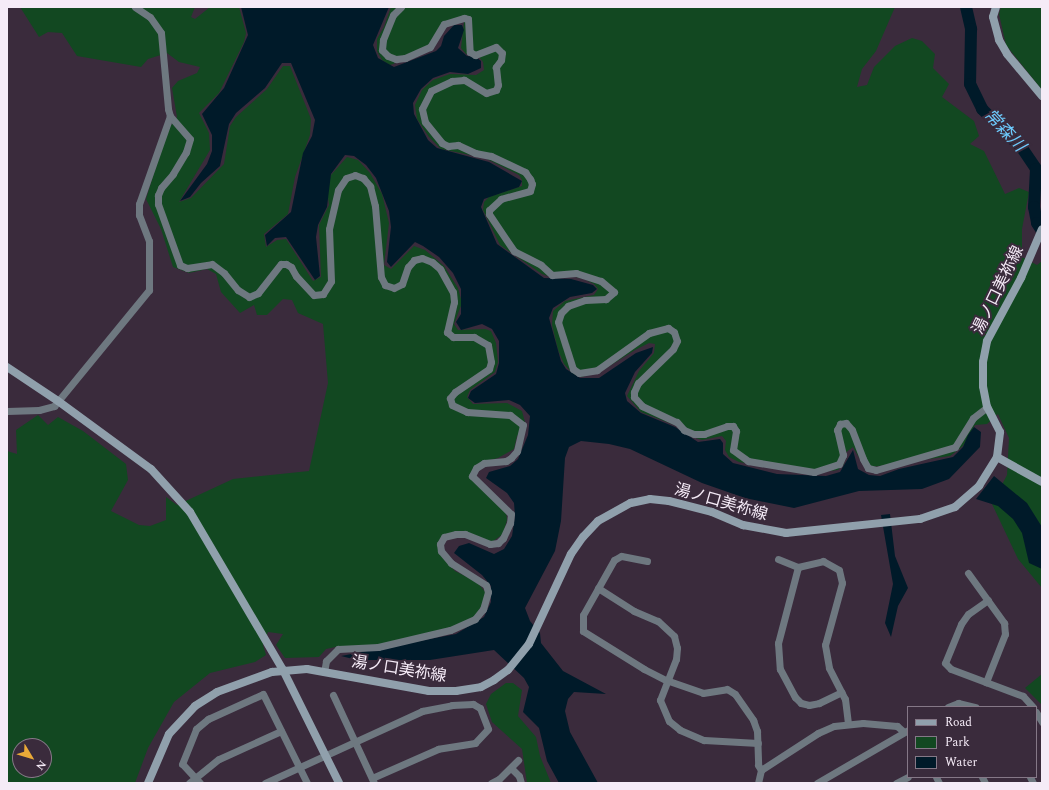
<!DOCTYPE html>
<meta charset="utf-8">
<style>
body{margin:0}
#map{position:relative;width:1049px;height:790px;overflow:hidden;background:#3a2b3c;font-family:Spectral,"Noto Sans JP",serif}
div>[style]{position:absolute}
.green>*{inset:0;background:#124821}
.water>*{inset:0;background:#001a29}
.river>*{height:12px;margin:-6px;padding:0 6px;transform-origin:6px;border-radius:6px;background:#001a29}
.street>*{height:7px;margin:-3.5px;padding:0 3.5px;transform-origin:3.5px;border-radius:3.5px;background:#6e7880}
.secondary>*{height:8px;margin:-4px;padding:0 4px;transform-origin:4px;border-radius:4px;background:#90a0ac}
span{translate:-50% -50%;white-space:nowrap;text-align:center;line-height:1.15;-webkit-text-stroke:4px #3a2b3c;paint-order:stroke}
.street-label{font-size:16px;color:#f5ebf7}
.water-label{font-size:17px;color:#6dcafc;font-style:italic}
.frame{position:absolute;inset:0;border:8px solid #f5ebf7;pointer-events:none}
.legend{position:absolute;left:907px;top:706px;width:130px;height:72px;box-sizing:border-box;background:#3a2b3c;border:1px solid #857887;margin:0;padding:5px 7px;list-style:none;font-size:12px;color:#f5ebf7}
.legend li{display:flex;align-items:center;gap:8px;height:20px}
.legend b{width:20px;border:1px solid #857887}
.north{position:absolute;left:12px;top:738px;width:40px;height:40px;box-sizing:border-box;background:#3a2b3c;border:1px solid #857887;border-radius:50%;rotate:128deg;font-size:11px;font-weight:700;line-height:16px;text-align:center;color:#f5ebf7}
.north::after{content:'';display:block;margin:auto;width:14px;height:18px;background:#eaaa38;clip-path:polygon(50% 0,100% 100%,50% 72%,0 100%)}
</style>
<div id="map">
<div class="green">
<i style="clip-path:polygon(evenodd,20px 7px,195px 7px,191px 17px,195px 19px,210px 7px,239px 7px,246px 33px,244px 42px,219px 93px,199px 113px,209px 133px,210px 150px,179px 202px,191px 198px,224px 164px,230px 126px,236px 117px,267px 89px,283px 66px,290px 66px,311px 119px,310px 135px,295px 177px,288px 214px,264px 234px,266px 247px,277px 240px,286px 239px,313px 281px,321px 277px,319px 225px,329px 205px,327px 190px,331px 175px,347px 157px,358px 160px,370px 173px,382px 194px,389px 223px,384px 265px,391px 269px,414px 246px,425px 250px,444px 266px,458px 288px,462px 303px,454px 324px,458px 330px,485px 329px,491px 331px,496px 343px,498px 362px,495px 372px,470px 390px,467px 397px,473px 404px,507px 403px,522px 411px,526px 426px,517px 436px,514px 449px,498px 458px,482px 462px,472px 474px,506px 511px,507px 520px,503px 534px,492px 542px,481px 538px,443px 536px,442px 557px,455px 571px,477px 582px,486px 593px,481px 607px,474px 617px,447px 629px,376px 646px,340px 646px,326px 649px,319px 657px,285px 658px,276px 645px,283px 634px,268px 632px,263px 645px,266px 655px,255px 662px,210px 673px,174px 702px,148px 748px,135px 783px,7px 783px,7px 451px,17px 454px,16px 430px,38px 415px,48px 425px,58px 417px,83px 431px,126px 464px,128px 480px,111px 511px,139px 525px,150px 526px,166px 520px,166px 497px,177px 505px,233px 479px,309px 471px,328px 383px,323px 324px,298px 313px,292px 300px,283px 299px,267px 315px,257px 315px,254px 305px,240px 313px,221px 292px,216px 274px,207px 269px,189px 273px,173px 267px,161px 229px,146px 199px,167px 131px,177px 117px,172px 88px,178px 81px,197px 73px,200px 67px,179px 62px,167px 53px,148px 59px,141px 67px,77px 56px,62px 33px,48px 32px,39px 37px,20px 7px,20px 746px,44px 746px,44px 770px,20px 770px,20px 746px)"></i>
<i style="clip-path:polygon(391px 7px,895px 7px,876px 51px,862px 69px,857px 87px,867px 85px,874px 67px,895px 46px,912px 38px,922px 41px,935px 54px,933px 68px,949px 84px,942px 97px,974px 121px,979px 136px,970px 144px,984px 151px,1005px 194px,1019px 188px,1029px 192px,1022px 229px,1022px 257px,1037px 265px,1042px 261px,1042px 588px,1018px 559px,992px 504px,1007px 475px,1009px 438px,998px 414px,987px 424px,975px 425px,963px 446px,950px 456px,865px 468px,853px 447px,845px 453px,844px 464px,838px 470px,804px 474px,739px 462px,729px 457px,725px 450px,726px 441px,722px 436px,702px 440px,696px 438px,677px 426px,641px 412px,627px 396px,639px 371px,654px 353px,655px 344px,649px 343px,635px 350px,600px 372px,581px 377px,573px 374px,564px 364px,558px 350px,552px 325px,553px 311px,565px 301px,594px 295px,598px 289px,594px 284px,584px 279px,572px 276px,551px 277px,542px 274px,500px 245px,483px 210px,484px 202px,489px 197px,522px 186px,522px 180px,519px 175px,485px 158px,441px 149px,429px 137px,417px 119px,415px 105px,422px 90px,433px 80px,450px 74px,476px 75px,484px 70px,483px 62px,479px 57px,466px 54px,461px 48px,464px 22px,457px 22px,444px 28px,435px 45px,428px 51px,390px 65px,382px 60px,377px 51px,377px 39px,384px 27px)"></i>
<i style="clip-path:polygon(1001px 7px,1042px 7px,1042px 90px,1006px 45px,999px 14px)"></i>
<i style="clip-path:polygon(1042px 674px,1042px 705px,1025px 688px)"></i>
<i style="clip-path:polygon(506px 683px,513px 683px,522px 690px,518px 716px,536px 737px,540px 756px,551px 783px,527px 783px,522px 749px,492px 722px,486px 704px,491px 694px)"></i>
</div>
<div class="water">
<i style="clip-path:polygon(241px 7px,389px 7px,373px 45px,378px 58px,394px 67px,436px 51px,441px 46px,444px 36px,454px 25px,462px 25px,464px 30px,458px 48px,467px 56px,476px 57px,481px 61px,481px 68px,468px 74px,450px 72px,433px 78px,421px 89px,413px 103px,414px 114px,428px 140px,437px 148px,489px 162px,522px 181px,519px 187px,484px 199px,481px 207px,497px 244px,544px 278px,571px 279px,593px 285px,597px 289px,592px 293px,570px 297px,553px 308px,549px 318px,561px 361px,566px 369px,580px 378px,599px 378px,636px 353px,653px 347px,652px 353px,635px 372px,625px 393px,627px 401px,641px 413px,675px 427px,698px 442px,720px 439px,723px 443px,723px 454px,733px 463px,777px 474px,826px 476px,840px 472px,853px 450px,858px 469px,869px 475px,880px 476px,899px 469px,953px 457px,963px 447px,968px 435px,974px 427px,981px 432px,980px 447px,949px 479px,922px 489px,859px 491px,794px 508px,745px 498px,702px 483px,630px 449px,609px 444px,581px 441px,569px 447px,565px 458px,561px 521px,555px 551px,525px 608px,530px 621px,540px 633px,541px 643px,563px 671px,606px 694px,574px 692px,568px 699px,565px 711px,570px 732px,598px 783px,559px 783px,547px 761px,539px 728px,523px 712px,529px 687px,524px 678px,494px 650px,430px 660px,357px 660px,341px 656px,456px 634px,484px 617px,491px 602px,491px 586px,482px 575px,454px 553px,459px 546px,469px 543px,494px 554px,504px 549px,512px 536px,515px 516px,514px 503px,507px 493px,486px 478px,489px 472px,510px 466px,518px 459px,528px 435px,530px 416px,520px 405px,509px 400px,475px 403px,468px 398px,471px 391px,496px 374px,499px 363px,499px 341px,492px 329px,482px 324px,461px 330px,456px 322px,461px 314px,461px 289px,453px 273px,439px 257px,423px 246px,415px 242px,391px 267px,387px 262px,391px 227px,389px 211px,376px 178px,366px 165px,354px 156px,345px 155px,331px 174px,327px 207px,318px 225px,316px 237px,320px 276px,315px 280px,286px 237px,275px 238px,267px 246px,265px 235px,291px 212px,303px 153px,312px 136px,315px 120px,291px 63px,282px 63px,265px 88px,236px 113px,229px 124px,220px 166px,201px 183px,190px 197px,180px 201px,207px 164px,212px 151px,212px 135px,202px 114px,224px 88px,248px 35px)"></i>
<i style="clip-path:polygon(994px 476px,1027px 503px,1042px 527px,1042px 569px,1029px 563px,1022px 533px,1013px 519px,998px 506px,976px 499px)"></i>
<i style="clip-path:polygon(890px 514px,895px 556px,908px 588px,898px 606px,891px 637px,885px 623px,893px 584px,881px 515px)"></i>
</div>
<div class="river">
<i style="left:966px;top:7px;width:23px;rotate:77deg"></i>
<i style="left:971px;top:29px;width:55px;rotate:91deg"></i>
<i style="left:970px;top:84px;width:28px;rotate:64deg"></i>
<i style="left:982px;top:109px;width:56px;rotate:44.3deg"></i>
<i style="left:1022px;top:148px;width:25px;rotate:56deg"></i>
<i style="left:1036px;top:169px;width:38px;rotate:93deg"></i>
<i style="left:1034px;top:207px;width:16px;rotate:79deg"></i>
<i style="left:1037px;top:223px;width:9px;rotate:58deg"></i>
</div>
<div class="street">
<i style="left:135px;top:7px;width:18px;rotate:34deg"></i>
<i style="left:150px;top:17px;width:19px;rotate:55deg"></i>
<i style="left:161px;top:33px;width:76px;rotate:84.7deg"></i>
<i style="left:168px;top:109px;width:7px;rotate:74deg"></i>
<i style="left:170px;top:116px;width:30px;rotate:49deg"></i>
<i style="left:190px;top:139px;width:14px;rotate:107deg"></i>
<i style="left:186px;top:152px;width:26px;rotate:121deg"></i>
<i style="left:173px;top:174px;width:18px;rotate:131deg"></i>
<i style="left:161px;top:188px;width:8px;rotate:113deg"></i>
<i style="left:158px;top:195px;width:9px;rotate:90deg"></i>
<i style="left:158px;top:204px;width:65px;rotate:70.2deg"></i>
<i style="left:180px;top:265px;width:8px;rotate:23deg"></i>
<i style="left:187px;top:268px;width:25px;rotate:-9deg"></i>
<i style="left:212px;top:264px;width:15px;rotate:37deg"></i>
<i style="left:224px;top:273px;width:22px;rotate:51deg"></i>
<i style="left:238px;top:290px;width:13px;rotate:32deg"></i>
<i style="left:249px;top:297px;width:10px;rotate:-24deg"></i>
<i style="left:258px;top:293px;width:37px;rotate:-52deg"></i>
<i style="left:281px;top:264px;width:5px"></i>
<i style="left:286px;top:264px;width:6px;rotate:31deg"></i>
<i style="left:291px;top:267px;width:10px;rotate:61deg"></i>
<i style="left:296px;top:276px;width:26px;rotate:47deg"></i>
<i style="left:314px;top:295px;width:9px;rotate:-6deg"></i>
<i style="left:323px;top:294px;width:15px;rotate:-58deg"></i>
<i style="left:331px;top:281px;width:52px;rotate:-92.2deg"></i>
<i style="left:329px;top:229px;width:40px;rotate:-77deg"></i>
<i style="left:338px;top:190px;width:14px;rotate:-56deg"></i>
<i style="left:346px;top:178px;width:9px;rotate:-18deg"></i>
<i style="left:355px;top:175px;width:9px;rotate:21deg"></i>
<i style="left:363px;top:178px;width:11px;rotate:49deg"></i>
<i style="left:370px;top:186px;width:21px;rotate:76deg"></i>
<i style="left:375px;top:206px;width:71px;rotate:85.2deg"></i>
<i style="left:381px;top:277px;width:9px;rotate:63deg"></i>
<i style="left:385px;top:285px;width:9px;rotate:18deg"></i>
<i style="left:394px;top:288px;width:9px;rotate:-27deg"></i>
<i style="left:402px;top:284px;width:18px;rotate:-71deg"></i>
<i style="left:408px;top:267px;width:9px;rotate:-49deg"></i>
<i style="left:414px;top:260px;width:8px;rotate:-14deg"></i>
<i style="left:422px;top:258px;width:11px;rotate:22deg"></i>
<i style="left:432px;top:262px;width:11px;rotate:41deg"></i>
<i style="left:440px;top:269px;width:26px;rotate:61deg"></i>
<i style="left:453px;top:292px;width:10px;rotate:84deg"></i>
<i style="left:454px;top:302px;width:31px;rotate:103deg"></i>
<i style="left:447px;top:332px;width:8px;rotate:40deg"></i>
<i style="left:453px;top:337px;width:21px"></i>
<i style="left:474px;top:337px;width:16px;rotate:30deg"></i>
<i style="left:488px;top:345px;width:17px;rotate:80deg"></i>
<i style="left:491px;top:362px;width:7px;rotate:106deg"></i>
<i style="left:489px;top:369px;width:41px;rotate:145.9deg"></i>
<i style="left:455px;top:392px;width:8px;rotate:130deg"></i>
<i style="left:450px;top:398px;width:7px;rotate:74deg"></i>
<i style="left:452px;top:405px;width:17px;rotate:25deg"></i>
<i style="left:467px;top:412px;width:43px;rotate:4deg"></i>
<i style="left:510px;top:415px;width:16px;rotate:38deg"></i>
<i style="left:523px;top:425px;width:27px;rotate:103deg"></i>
<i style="left:517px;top:451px;width:9px;rotate:131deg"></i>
<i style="left:511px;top:458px;width:6px;rotate:149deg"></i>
<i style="left:506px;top:461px;width:22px;rotate:175deg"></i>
<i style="left:484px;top:463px;width:9px;rotate:148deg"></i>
<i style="left:476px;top:468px;width:9px;rotate:117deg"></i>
<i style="left:472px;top:476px;width:54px;rotate:44.3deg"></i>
<i style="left:511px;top:514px;width:9px;rotate:96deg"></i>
<i style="left:510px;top:523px;width:17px;rotate:115deg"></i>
<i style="left:503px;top:538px;width:7px;rotate:135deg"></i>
<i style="left:498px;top:543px;width:8px;rotate:173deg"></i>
<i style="left:490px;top:544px;width:27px;rotate:-158deg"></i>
<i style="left:465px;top:534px;width:9px;rotate:180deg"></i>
<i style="left:456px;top:534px;width:12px;rotate:166deg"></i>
<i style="left:444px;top:537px;width:8px;rotate:120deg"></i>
<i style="left:440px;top:544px;width:7px;rotate:82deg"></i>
<i style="left:441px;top:551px;width:16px;rotate:50deg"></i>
<i style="left:451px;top:563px;width:41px;rotate:32.2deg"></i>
<i style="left:486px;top:585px;width:7px;rotate:74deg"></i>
<i style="left:488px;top:592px;width:18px;rotate:106deg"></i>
<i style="left:483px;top:609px;width:13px;rotate:129deg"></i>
<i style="left:475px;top:619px;width:27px;rotate:156deg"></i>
<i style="left:450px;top:630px;width:74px;rotate:166.7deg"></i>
<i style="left:378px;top:647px;width:40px;rotate:177.1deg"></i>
<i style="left:338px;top:649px;width:17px;rotate:135deg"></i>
<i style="left:326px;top:661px;width:11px;rotate:100deg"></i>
<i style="left:401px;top:7px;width:11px;rotate:135deg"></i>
<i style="left:393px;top:15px;width:27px;rotate:112deg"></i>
<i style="left:383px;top:40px;width:10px;rotate:96deg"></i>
<i style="left:382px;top:50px;width:8px;rotate:45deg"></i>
<i style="left:388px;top:56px;width:9px;rotate:21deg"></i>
<i style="left:396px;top:59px;width:9px;rotate:-6deg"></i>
<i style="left:405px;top:58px;width:27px;rotate:-24deg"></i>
<i style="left:430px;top:47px;width:27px;rotate:-59deg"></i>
<i style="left:444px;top:24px;width:21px;rotate:-17deg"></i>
<i style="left:464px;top:18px;width:4px;rotate:14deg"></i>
<i style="left:468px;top:19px;width:33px;rotate:87deg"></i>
<i style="left:470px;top:52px;width:6px;rotate:31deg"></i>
<i style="left:475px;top:55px;width:22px;rotate:-21deg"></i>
<i style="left:496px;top:47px;width:8px;rotate:45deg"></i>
<i style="left:502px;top:53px;width:7px;rotate:98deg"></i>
<i style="left:501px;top:60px;width:9px;rotate:126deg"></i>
<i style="left:496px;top:67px;width:18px;rotate:84deg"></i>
<i style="left:498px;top:85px;width:5px;rotate:112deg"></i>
<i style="left:496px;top:90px;width:10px;rotate:163deg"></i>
<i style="left:486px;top:93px;width:26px;rotate:-149deg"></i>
<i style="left:464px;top:80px;width:12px;rotate:175deg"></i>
<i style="left:452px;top:81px;width:23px;rotate:155deg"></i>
<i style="left:431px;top:91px;width:20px;rotate:117deg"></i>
<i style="left:422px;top:109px;width:13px;rotate:77deg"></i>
<i style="left:425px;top:122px;width:27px;rotate:51deg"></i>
<i style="left:442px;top:143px;width:7px;rotate:27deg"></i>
<i style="left:448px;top:146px;width:10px;rotate:-6deg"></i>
<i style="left:458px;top:145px;width:19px;rotate:25deg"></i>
<i style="left:475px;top:153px;width:16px;rotate:11deg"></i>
<i style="left:491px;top:156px;width:38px;rotate:25deg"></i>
<i style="left:525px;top:172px;width:9px;rotate:54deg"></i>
<i style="left:530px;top:179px;width:5px;rotate:68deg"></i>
<i style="left:532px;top:184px;width:7px;rotate:106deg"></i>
<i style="left:530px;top:191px;width:30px;rotate:165deg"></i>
<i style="left:501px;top:199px;width:16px;rotate:137deg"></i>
<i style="left:489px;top:210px;width:4px;rotate:90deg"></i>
<i style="left:489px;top:214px;width:45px;rotate:56deg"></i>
<i style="left:514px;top:251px;width:30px;rotate:27deg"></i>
<i style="left:541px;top:265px;width:15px;rotate:42deg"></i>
<i style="left:552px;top:275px;width:24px;rotate:-5deg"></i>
<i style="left:576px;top:273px;width:26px;rotate:18deg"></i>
<i style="left:601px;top:281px;width:17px;rotate:40deg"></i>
<i style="left:614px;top:292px;width:11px;rotate:139deg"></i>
<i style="left:606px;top:299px;width:21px;rotate:177deg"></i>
<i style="left:585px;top:300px;width:18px;rotate:161deg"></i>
<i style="left:568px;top:306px;width:10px;rotate:135deg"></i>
<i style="left:561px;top:313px;width:9px;rotate:108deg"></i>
<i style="left:558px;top:322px;width:49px;rotate:72.3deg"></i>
<i style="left:573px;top:369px;width:7px;rotate:34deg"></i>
<i style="left:579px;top:373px;width:18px;rotate:-9deg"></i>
<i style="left:597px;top:370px;width:64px;rotate:-35.4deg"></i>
<i style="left:649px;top:333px;width:20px;rotate:-15deg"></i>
<i style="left:668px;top:328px;width:7px;rotate:34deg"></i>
<i style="left:674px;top:332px;width:9px;rotate:72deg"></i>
<i style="left:677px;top:341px;width:9px;rotate:117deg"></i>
<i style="left:673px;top:349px;width:49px;rotate:135.8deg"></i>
<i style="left:638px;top:383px;width:10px;rotate:114deg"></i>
<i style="left:634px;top:392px;width:5px;rotate:90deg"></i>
<i style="left:634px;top:397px;width:12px;rotate:48deg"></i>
<i style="left:642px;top:406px;width:38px;rotate:25deg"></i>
<i style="left:677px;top:422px;width:11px;rotate:49deg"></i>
<i style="left:684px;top:430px;width:11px;rotate:22deg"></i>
<i style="left:694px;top:434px;width:10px"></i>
<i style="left:704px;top:434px;width:24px;rotate:-19deg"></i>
<i style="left:727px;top:426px;width:6px"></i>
<i style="left:733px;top:426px;width:6px;rotate:59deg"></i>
<i style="left:736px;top:431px;width:19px;rotate:99deg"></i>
<i style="left:733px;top:450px;width:19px;rotate:36deg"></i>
<i style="left:748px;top:461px;width:67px;rotate:9.5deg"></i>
<i style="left:814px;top:472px;width:26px;rotate:-18deg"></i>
<i style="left:839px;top:464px;width:10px;rotate:-66deg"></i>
<i style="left:843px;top:455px;width:26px;rotate:-103deg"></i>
<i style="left:837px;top:430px;width:7px;rotate:-63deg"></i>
<i style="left:840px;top:424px;width:6px;rotate:-9deg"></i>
<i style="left:846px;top:423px;width:9px;rotate:49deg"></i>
<i style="left:852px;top:430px;width:31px;rotate:69deg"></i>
<i style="left:863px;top:459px;width:10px;rotate:61deg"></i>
<i style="left:868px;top:468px;width:8px;rotate:14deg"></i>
<i style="left:876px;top:470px;width:82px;rotate:-16.2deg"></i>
<i style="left:955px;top:447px;width:34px;rotate:-58deg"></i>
<i style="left:973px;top:418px;width:18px;rotate:-38deg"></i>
<i style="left:7px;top:411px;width:32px;rotate:-2deg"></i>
<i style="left:39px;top:410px;width:16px;rotate:-15deg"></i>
<i style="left:54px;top:406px;width:150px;rotate:-50.7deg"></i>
<i style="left:149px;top:290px;width:49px;rotate:-90deg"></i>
<i style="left:149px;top:241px;width:28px;rotate:-111deg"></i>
<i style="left:139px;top:215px;width:11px;rotate:-90deg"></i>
<i style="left:139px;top:204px;width:93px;rotate:-70.6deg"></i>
<i style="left:778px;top:559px;width:22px;rotate:22deg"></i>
<i style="left:798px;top:567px;width:26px;rotate:-13deg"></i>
<i style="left:823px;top:561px;width:18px;rotate:29deg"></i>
<i style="left:839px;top:570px;width:13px;rotate:77deg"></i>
<i style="left:842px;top:583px;width:64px;rotate:105.3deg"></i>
<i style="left:825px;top:645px;width:23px;rotate:80deg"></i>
<i style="left:829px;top:668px;width:35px;rotate:63deg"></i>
<i style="left:845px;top:699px;width:24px;rotate:83deg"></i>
<i style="left:647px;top:561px;width:26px;rotate:-169deg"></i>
<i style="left:621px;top:556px;width:8px;rotate:150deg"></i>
<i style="left:614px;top:560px;width:63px;rotate:119.4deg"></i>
<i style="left:583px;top:615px;width:16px;rotate:90deg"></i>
<i style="left:583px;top:631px;width:72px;rotate:31.9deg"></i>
<i style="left:644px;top:669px;width:25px;rotate:27deg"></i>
<i style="left:666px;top:680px;width:39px;rotate:19deg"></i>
<i style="left:703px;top:693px;width:24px;rotate:-9deg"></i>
<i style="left:727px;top:689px;width:9px;rotate:32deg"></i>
<i style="left:735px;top:694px;width:32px;rotate:55deg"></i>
<i style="left:753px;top:720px;width:12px;rotate:70deg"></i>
<i style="left:757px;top:731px;width:34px;rotate:88deg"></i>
<i style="left:758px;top:765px;width:6px;rotate:59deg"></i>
<i style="left:798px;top:567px;width:79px;rotate:104.7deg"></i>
<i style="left:778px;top:643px;width:26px;rotate:86deg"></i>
<i style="left:780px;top:669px;width:32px;rotate:62deg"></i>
<i style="left:795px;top:697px;width:8px;rotate:45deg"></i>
<i style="left:801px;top:703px;width:8px;rotate:14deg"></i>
<i style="left:809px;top:705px;width:10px;rotate:-11deg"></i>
<i style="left:819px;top:703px;width:25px;rotate:-26deg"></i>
<i style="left:968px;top:573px;width:62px;rotate:54.2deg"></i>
<i style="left:1004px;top:623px;width:11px;rotate:85deg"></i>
<i style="left:1005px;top:634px;width:52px;rotate:111.6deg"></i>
<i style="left:598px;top:588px;width:43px;rotate:32.6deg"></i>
<i style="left:634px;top:611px;width:26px;rotate:23deg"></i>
<i style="left:658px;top:621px;width:22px;rotate:43deg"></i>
<i style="left:674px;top:636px;width:12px;rotate:76deg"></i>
<i style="left:677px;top:648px;width:11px;rotate:95deg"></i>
<i style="left:676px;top:659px;width:44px;rotate:111.3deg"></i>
<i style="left:660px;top:700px;width:23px;rotate:67deg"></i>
<i style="left:669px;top:721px;width:14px;rotate:39deg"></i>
<i style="left:680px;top:730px;width:26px;rotate:23deg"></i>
<i style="left:704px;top:740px;width:54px;rotate:3.2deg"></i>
<i style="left:988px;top:600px;width:24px;rotate:145deg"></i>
<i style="left:968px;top:614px;width:12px;rotate:125deg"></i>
<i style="left:961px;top:624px;width:42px;rotate:112.3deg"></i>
<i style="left:945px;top:663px;width:8px;rotate:45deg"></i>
<i style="left:951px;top:669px;width:77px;rotate:20.6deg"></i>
<i style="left:1023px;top:696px;width:15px;rotate:48deg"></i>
<i style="left:333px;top:695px;width:97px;rotate:65deg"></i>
<i style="left:948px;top:707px;width:11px;rotate:-22deg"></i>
<i style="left:958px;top:703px;width:18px;rotate:13deg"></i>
<i style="left:1036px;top:712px;width:12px;rotate:59deg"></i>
<i style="left:511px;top:768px;width:11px;rotate:45deg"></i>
<i style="left:519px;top:776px;width:7px;rotate:74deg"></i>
<i style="left:936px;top:777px;width:7px;rotate:63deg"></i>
<i style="left:982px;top:777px;width:7px;rotate:63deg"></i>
<i style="left:1030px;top:777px;width:7px;rotate:63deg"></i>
<i style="left:189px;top:783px;width:38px;rotate:-39deg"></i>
<i style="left:219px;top:759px;width:68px;rotate:-24.3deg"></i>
<i style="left:200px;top:783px;width:26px;rotate:-133deg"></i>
<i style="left:182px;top:764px;width:38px;rotate:-68deg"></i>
<i style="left:196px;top:729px;width:16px;rotate:-40deg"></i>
<i style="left:208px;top:719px;width:60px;rotate:-24.4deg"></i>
<i style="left:263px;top:694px;width:99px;rotate:63.7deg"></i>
<i style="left:265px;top:783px;width:173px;rotate:-24.6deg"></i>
<i style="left:422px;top:711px;width:31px;rotate:-11deg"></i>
<i style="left:452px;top:705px;width:21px;rotate:-3deg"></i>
<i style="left:473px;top:704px;width:8px;rotate:30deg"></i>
<i style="left:480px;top:708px;width:22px;rotate:69deg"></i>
<i style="left:488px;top:729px;width:19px;rotate:133deg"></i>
<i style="left:475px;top:743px;width:37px;rotate:171deg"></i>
<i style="left:438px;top:749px;width:72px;rotate:156.3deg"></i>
<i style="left:491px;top:783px;width:9px;rotate:-27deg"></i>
<i style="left:499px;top:779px;width:27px;rotate:-45deg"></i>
<i style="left:758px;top:783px;width:13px;rotate:-77deg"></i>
<i style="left:761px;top:770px;width:68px;rotate:-33deg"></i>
<i style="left:818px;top:733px;width:17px;rotate:-24deg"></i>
<i style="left:834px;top:726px;width:29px;rotate:-6deg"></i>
<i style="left:863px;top:723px;width:34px;rotate:5deg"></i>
<i style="left:897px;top:726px;width:9px;rotate:41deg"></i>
<i style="left:817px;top:783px;width:105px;rotate:-30.2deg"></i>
<i style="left:896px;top:783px;width:13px;rotate:-27deg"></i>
</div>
<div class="secondary">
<i style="left:996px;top:7px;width:10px;rotate:107deg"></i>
<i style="left:993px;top:17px;width:24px;rotate:75deg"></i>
<i style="left:999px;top:40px;width:16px;rotate:60deg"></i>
<i style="left:1007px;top:54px;width:55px;rotate:50.2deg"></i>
<i style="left:7px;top:367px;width:61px;rotate:33.7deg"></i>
<i style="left:58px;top:401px;width:115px;rotate:36.2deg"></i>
<i style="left:151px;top:469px;width:58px;rotate:47.8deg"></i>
<i style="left:190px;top:512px;width:183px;rotate:59.5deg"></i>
<i style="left:283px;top:670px;width:126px;rotate:63.6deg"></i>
<i style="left:997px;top:457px;width:51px;rotate:29.1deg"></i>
<i style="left:148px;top:783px;width:53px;rotate:-66.8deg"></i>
<i style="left:169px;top:734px;width:38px;rotate:-47deg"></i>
<i style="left:195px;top:706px;width:26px;rotate:-32deg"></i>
<i style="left:217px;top:692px;width:59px;rotate:-20deg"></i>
<i style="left:272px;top:672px;width:35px;rotate:-5deg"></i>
<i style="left:307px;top:669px;width:124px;rotate:10.2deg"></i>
<i style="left:429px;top:691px;width:27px"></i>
<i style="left:456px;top:691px;width:25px;rotate:-9deg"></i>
<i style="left:481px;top:687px;width:15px;rotate:-28deg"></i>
<i style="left:494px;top:680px;width:17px;rotate:-36deg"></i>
<i style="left:508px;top:670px;width:33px;rotate:-51deg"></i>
<i style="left:529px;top:644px;width:99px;rotate:-65deg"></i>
<i style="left:571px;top:554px;width:21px;rotate:-55deg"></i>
<i style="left:583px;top:537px;width:22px;rotate:-47deg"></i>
<i style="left:598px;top:521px;width:38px;rotate:-29deg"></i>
<i style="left:631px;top:503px;width:19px;rotate:-12deg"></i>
<i style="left:650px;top:499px;width:19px;rotate:6deg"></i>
<i style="left:669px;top:501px;width:44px;rotate:14.3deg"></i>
<i style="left:712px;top:512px;width:34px;rotate:23deg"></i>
<i style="left:743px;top:525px;width:44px;rotate:10.5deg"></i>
<i style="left:786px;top:533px;width:135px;rotate:-6deg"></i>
<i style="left:920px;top:519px;width:37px;rotate:-19deg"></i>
<i style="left:955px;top:507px;width:32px;rotate:-41deg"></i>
<i style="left:979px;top:486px;width:34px;rotate:-58deg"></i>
<i style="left:997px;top:457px;width:25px;rotate:-83deg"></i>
<i style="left:1000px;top:432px;width:28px;rotate:-117deg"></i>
<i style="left:987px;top:407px;width:21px;rotate:-101deg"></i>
<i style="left:983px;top:386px;width:24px;rotate:-90deg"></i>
<i style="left:983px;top:362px;width:21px;rotate:-79deg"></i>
<i style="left:987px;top:341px;width:72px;rotate:-61.6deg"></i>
<i style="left:1021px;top:278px;width:53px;rotate:-66.8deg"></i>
</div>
<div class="street-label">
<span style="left:998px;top:290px;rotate:-64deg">湯ノ口美祢線</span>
<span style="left:721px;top:502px;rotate:16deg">湯ノ口美祢線</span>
<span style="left:399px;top:669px;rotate:9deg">湯ノ口美祢線</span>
</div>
<div class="water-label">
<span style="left:1004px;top:131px;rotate:47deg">常森川</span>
</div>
<div class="frame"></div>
<ul class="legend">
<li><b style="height:5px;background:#90a0ac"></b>Road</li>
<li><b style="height:11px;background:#124821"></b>Park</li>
<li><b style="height:11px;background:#001a29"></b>Water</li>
</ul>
<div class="north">N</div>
</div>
